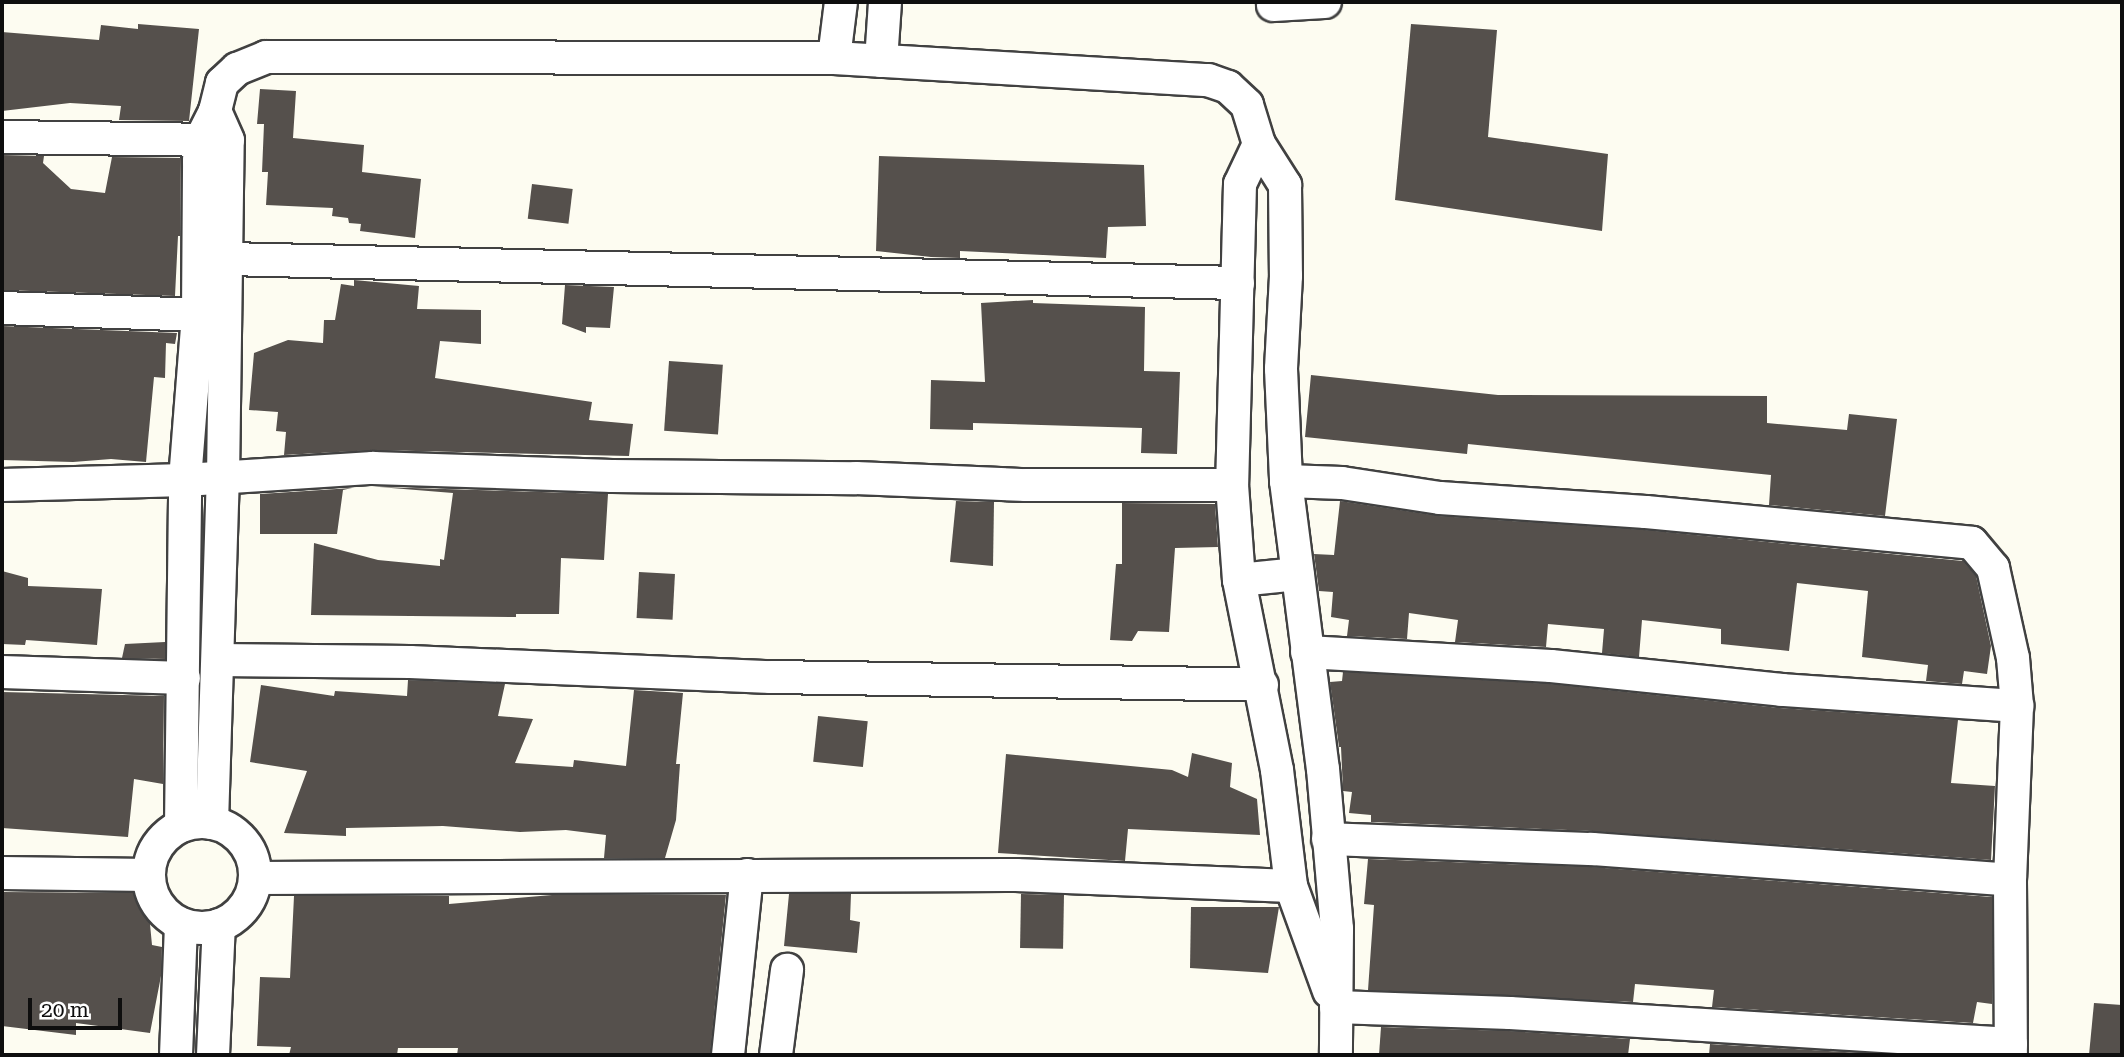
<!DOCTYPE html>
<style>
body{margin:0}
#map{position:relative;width:2124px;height:1057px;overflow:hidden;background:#fdfcf1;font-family:"Roboto Serif",serif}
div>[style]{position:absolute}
.building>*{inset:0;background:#55504c;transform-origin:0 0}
.roads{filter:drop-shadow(2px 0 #414141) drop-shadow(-2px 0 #414141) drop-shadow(0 2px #414141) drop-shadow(0 -2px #414141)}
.street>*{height:32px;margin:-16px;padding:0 16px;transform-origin:16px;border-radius:16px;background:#fff}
.street>.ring{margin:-16px;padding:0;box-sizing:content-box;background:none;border:32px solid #fff;border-radius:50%}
span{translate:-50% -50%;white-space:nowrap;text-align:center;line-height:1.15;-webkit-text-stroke:7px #fff;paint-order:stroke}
.frame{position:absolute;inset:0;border:4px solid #0e0e0e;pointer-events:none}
.scale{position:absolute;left:28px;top:998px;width:94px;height:32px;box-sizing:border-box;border:4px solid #0e0e0e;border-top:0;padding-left:9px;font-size:21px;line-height:24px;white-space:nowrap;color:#0e0e0e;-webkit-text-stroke:5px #fff;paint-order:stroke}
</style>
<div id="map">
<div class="building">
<i style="clip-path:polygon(138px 24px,199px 29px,189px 121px,119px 120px,121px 106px,70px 103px,2px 111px,2px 32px,99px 40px,101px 25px,138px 29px)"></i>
<i style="clip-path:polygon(1411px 24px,1497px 30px,1488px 137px,1608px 154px,1602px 231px,1395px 200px)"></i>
<i style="clip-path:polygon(260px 89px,296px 91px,293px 138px,364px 145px,362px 172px,421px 179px,415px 238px,360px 231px,361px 224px,349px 223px,348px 218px,332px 216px,333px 208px,266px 205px,268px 172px,262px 172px,264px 124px,257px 124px)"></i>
<i style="clip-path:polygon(2px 155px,44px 156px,43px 163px,71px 189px,105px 193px,112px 157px,181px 158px,180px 236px,178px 236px,175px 296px,2px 290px)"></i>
<i style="clip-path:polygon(879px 156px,1144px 165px,1146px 226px,1108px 227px,1106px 258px,960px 251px,960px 258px,931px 257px,876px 251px)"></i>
<i style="left:532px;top:184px;width:41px;height:35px;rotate:7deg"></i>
<i style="clip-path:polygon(354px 280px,419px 286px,417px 309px,481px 310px,481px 344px,440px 341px,435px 378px,592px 402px,589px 420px,633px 424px,629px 456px,374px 450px,284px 455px,286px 432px,276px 431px,278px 412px,249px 410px,254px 353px,288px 340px,323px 343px,324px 320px,335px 320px,341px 284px,354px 286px)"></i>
<i style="clip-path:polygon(565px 285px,614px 287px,610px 328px,586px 327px,586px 333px,562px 324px)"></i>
<i style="clip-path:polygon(1033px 300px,1033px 303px,1145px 307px,1144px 371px,1180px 372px,1177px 454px,1141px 453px,1142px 428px,973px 423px,973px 430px,930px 429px,931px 380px,985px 382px,981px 303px)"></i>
<i style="clip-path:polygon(2px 326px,177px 333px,175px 344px,166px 343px,165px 378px,154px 377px,146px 462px,111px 459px,73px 462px,2px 460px)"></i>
<i style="left:669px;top:361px;width:54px;height:70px;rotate:4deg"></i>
<i style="clip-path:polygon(1311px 375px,1498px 395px,1767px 396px,1767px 423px,1847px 430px,1849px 414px,1897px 419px,1885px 516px,1769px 505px,1771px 475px,1468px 444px,1467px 454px,1305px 437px)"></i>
<i style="clip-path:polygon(379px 487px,608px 494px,604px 560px,561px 558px,559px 614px,516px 614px,516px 617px,311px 615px,314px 543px,378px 560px,440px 566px,440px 559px,444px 560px,453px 493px)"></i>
<i style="clip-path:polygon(352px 488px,343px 490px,337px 534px,260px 534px,260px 494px)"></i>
<i style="clip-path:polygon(956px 501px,994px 502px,993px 566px,950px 562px)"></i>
<i style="clip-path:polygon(1340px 501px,1439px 516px,1645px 530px,1963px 561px,1976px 576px,1991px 646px,1987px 674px,1964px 671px,1962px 684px,1926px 681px,1928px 665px,1862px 657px,1868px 591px,1797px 583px,1789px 651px,1721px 644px,1721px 629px,1642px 620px,1639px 657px,1602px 653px,1604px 629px,1548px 624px,1546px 647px,1455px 642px,1458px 620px,1409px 613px,1407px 639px,1347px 636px,1349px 620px,1331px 617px,1333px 592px,1319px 591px,1314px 554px,1334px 555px)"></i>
<i style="clip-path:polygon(1122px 503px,1215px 504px,1218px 547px,1175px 548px,1169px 632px,1138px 631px,1132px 641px,1110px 640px,1116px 564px,1122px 564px)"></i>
<i style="clip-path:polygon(2px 571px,28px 578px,28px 586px,102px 589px,97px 645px,26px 640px,25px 645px,2px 644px)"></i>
<i style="left:639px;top:572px;width:36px;height:46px;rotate:3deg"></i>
<i style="clip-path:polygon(165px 642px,165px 659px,122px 658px,125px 644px)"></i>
<i style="clip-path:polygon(1343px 672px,1550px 684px,1780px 708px,1958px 720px,1951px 783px,1995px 786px,1991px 860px,1593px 831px,1371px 822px,1371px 815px,1349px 813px,1352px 792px,1343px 791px,1341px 747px,1339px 747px,1330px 682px,1342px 681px)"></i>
<i style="clip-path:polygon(408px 680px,505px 684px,498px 716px,533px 719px,515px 763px,573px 767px,574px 760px,626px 766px,634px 690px,683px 693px,676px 764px,680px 764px,676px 820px,665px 858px,604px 858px,606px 835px,566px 830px,520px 832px,443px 826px,346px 828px,346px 836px,284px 833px,307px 771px,250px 762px,261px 685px,334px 696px,335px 691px,407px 696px)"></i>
<i style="clip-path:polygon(2px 692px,164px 696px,163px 784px,134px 779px,128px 837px,2px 828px)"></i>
<i style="left:818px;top:716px;width:50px;height:46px;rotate:6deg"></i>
<i style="clip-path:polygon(1192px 753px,1232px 763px,1230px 787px,1257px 799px,1260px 835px,1128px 829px,1125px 861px,998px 853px,1006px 754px,1172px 770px,1188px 777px)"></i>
<i style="clip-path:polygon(1368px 859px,1591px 867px,1992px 897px,1992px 1004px,1977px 1002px,1973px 1023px,1712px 1007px,1714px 990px,1635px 984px,1633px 1002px,1368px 990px,1374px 905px,1364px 904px)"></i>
<i style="clip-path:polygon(2px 892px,147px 893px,152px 945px,162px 947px,161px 976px,150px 1033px,76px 1023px,76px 1035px,2px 1026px)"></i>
<i style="clip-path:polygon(789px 894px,851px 894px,850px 920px,860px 922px,857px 953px,784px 946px)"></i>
<i style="left:1021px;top:894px;width:43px;height:54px;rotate:1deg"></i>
<i style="clip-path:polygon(552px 895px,726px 895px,710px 1055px,457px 1055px,458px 1048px,398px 1048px,397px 1055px,289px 1055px,291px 1047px,257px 1046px,260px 977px,290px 978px,294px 896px,449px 896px,449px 904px)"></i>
<i style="clip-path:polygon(1191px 907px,1279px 907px,1268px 973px,1190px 968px)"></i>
<i style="clip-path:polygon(2094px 1003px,2122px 1005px,2122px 1055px,2089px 1055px)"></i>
<i style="clip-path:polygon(1381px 1027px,1509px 1031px,1630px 1039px,1628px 1055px,1379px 1055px)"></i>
<i style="clip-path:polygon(1710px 1044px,1895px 1055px,1709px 1055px)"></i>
</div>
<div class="roads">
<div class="street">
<i style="left:1273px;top:5px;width:52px;rotate:-3.3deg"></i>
<i style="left:834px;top:58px;width:56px;rotate:-82.9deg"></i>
<i style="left:881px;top:61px;width:59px;rotate:-86.1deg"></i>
<i style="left:2px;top:137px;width:219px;rotate:0.8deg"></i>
<i style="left:1259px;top:144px;width:44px;rotate:115.4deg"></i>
<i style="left:1240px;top:184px;width:301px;rotate:91.5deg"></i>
<i style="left:1232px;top:485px;width:95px;rotate:85.8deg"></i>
<i style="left:1239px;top:580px;width:194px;rotate:78.7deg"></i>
<i style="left:1277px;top:770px;width:117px;rotate:83.1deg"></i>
<i style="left:1291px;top:886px;width:112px;rotate:70.1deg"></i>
<i style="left:227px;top:259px;width:1011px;rotate:1.36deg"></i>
<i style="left:2px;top:308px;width:196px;rotate:2deg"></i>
<i style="left:1286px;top:481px;width:56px;rotate:2deg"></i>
<i style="left:1342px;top:483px;width:99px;rotate:8.7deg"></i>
<i style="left:1440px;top:498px;width:206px;rotate:3.9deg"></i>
<i style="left:1646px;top:512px;width:327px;rotate:5.4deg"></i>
<i style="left:1972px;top:543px;width:33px;rotate:50deg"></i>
<i style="left:1993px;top:568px;width:92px;rotate:77.5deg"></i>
<i style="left:2013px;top:658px;width:48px;rotate:85.2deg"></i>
<i style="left:2017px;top:706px;width:174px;rotate:92.3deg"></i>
<i style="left:2010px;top:880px;width:175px;rotate:89.7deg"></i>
<i style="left:2px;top:485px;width:183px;rotate:-1.6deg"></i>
<i style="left:185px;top:480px;width:188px;rotate:-3.7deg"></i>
<i style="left:373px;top:468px;width:239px;rotate:1.9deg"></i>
<i style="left:612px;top:476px;width:244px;rotate:0.5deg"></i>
<i style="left:856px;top:478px;width:170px;rotate:2.4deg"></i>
<i style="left:1026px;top:485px;width:206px"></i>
<i style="left:1239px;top:580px;width:59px;rotate:-5.8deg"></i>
<i style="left:1307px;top:652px;width:244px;rotate:3.3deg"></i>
<i style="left:1551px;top:666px;width:232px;rotate:5.9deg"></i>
<i style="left:1782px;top:690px;width:236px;rotate:3.9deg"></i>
<i style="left:218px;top:660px;width:192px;rotate:0.6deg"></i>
<i style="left:410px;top:662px;width:361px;rotate:2.4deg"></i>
<i style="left:771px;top:677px;width:491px;rotate:0.9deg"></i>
<i style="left:2px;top:672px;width:182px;rotate:1.9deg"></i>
<i class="ring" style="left:149px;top:822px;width:74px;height:74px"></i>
<i style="left:212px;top:823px;width:345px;rotate:-88.2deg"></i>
<i style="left:223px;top:478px;width:338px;rotate:-89.2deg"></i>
<i style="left:228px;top:140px;width:32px;rotate:-114deg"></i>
<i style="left:181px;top:826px;width:346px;rotate:-89.3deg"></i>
<i style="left:185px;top:480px;width:166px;rotate:-85.5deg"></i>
<i style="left:198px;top:315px;width:154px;rotate:-89.6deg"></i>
<i style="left:199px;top:161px;width:22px;rotate:-85deg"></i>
<i style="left:201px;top:139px;width:31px;rotate:-63deg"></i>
<i style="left:215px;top:111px;width:29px;rotate:-76deg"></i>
<i style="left:222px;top:83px;width:21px;rotate:-43deg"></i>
<i style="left:237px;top:69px;width:31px;rotate:-22deg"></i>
<i style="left:266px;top:57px;width:568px;rotate:0.1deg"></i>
<i style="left:834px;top:58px;width:375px;rotate:3.4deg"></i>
<i style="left:1208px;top:80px;width:21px;rotate:19deg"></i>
<i style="left:1228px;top:87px;width:26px;rotate:43deg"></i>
<i style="left:1247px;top:105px;width:41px;rotate:72.9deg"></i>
<i style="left:1259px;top:144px;width:49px;rotate:57.6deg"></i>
<i style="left:1285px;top:185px;width:91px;rotate:89.4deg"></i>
<i style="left:1286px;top:276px;width:93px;rotate:93.1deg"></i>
<i style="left:1281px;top:369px;width:112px;rotate:87.4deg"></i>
<i style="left:1286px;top:481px;width:290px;rotate:82.7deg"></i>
<i style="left:1323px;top:769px;width:161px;rotate:85deg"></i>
<i style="left:1337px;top:929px;width:126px;rotate:90.5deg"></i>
<i style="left:1328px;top:839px;width:264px;rotate:2.2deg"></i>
<i style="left:1592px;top:849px;width:419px;rotate:4.2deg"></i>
<i style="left:2px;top:873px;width:147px;rotate:0.8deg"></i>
<i style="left:256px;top:878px;width:760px;rotate:-0.23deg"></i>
<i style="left:1016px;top:875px;width:275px;rotate:2.3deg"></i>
<i style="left:1336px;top:1007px;width:174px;rotate:2deg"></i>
<i style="left:1510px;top:1013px;width:502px;rotate:3.54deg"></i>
<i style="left:176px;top:1055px;width:131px;rotate:-87.8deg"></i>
<i style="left:213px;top:1055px;width:130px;rotate:-87.4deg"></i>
<i style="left:728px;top:1055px;width:181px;rotate:-84deg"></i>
<i style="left:776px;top:1055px;width:86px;rotate:-82.6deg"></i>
</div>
</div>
<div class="frame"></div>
<div class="scale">20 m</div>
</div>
